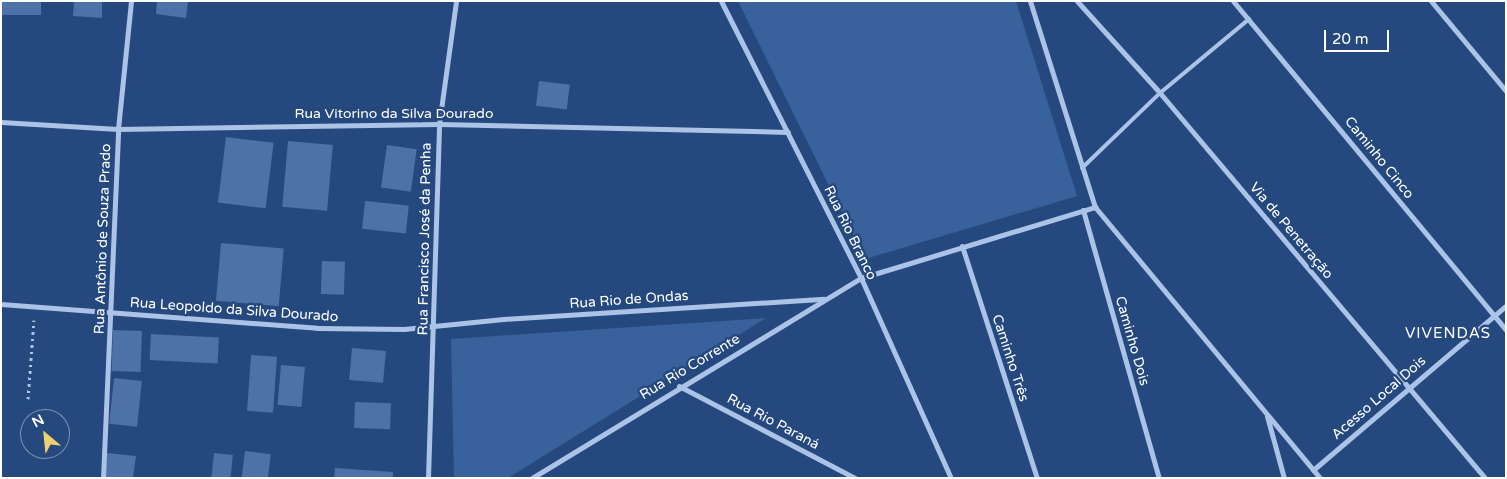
<!DOCTYPE html>
<meta charset="utf-8">
<style>
body{margin:0}
#map{position:relative;width:1507px;height:479px;overflow:hidden;background:#25497e;font-family:"Varela Round",sans-serif}
div>[style]{position:absolute}
.green>*{inset:0;background:#39629c}
.building>*{inset:0;background:#4d72a7;transform-origin:0 0}
.path>*{height:3px;margin-top:-1.5px;transform-origin:0;background:repeating-linear-gradient(90deg,#abc3e6 0 2.5px,transparent 0 6.5px)}
.service>*{height:4px;margin:-2px;padding:0 2px;transform-origin:2px;border-radius:2px;background:#abc3e6}
.minor>*{height:5px;margin:-2.5px;padding:0 2.5px;transform-origin:2.5px;border-radius:2.5px;background:#abc3e6}
span{translate:-50% -50%;white-space:nowrap;text-align:center;line-height:1.15;-webkit-text-stroke:5px #25497e;paint-order:stroke}
.street-label{font-size:14px;color:#fff}
.neighbourhood-label{font-size:15px;color:#fff;letter-spacing:1px}
.frame{position:absolute;inset:0;border:2px solid #fff;pointer-events:none}
.north{position:absolute;left:20px;top:409px;width:50px;height:50px;box-sizing:border-box;background:#25497e;border:1px solid #7c92b2;border-radius:50%;rotate:332deg;font-size:14px;font-weight:700;line-height:20px;text-align:center;color:#fff}
.north::after{content:'';display:block;margin:auto;width:18px;height:22px;background:#efcf6f;clip-path:polygon(50% 0,100% 100%,50% 72%,0 100%)}
.scale{position:absolute;left:1324px;top:30px;width:65px;height:22px;box-sizing:border-box;border:2px solid #fff;border-top:0;padding-left:6px;font-size:15px;line-height:18px;white-space:nowrap;color:#fff;-webkit-text-stroke:4px #25497e;paint-order:stroke}
</style>
<div id="map">
<div class="green">
<i style="clip-path:polygon(738px 1px,1016px 1px,1077px 196px,865px 259px)"></i>
<i style="clip-path:polygon(766px 318px,508px 478px,454px 478px,451px 339px)"></i>
</div>
<div class="building">
<i style="left:2px;top:1px;width:39px;height:14px"></i>
<i style="clip-path:polygon(74px 1px,102px 1px,102px 18px,73px 16px)"></i>
<i style="clip-path:polygon(157px 1px,188px 1px,186px 18px,156px 14px)"></i>
<i style="left:539px;top:81px;width:31px;height:25px;rotate:7deg"></i>
<i style="left:226px;top:137px;width:48px;height:66px;rotate:7deg"></i>
<i style="left:288px;top:141px;width:45px;height:66px;rotate:5deg"></i>
<i style="left:387px;top:145px;width:30px;height:43px;rotate:8deg"></i>
<i style="left:365px;top:201px;width:44px;height:28px;rotate:6deg"></i>
<i style="left:221px;top:243px;width:63px;height:58px;rotate:5deg"></i>
<i style="left:322px;top:261px;width:23px;height:33px;rotate:2deg"></i>
<i style="left:113px;top:330px;width:29px;height:41px;rotate:2deg"></i>
<i style="left:151px;top:334px;width:68px;height:26px;rotate:3deg"></i>
<i style="left:352px;top:348px;width:34px;height:32px;rotate:5deg"></i>
<i style="left:251px;top:355px;width:26px;height:56px;rotate:4deg"></i>
<i style="left:281px;top:365px;width:24px;height:40px;rotate:5deg"></i>
<i style="left:114px;top:378px;width:28px;height:46px;rotate:6deg"></i>
<i style="left:355px;top:402px;width:36px;height:26px;rotate:2deg"></i>
<i style="left:245px;top:451px;width:26px;height:27px;rotate:7deg"></i>
<i style="clip-path:polygon(107px 453px,136px 456px,133px 478px,105px 478px)"></i>
<i style="left:214px;top:453px;width:19px;height:25px;rotate:6deg"></i>
<i style="clip-path:polygon(335px 468px,393px 472px,393px 478px,334px 478px)"></i>
</div>
<div class="path">
<i style="left:28px;top:399px;width:79px;rotate:-85.7deg"></i>
</div>
<div class="service">
<i style="left:1082px;top:168px;width:108px;rotate:-43.9deg"></i>
<i style="left:1160px;top:93px;width:116px;rotate:-39.7deg"></i>
</div>
<div class="minor">
<i style="left:721px;top:1px;width:310px;rotate:63.2deg"></i>
<i style="left:861px;top:278px;width:219px;rotate:65.8deg"></i>
<i style="left:1030px;top:1px;width:216px;rotate:72.5deg"></i>
<i style="left:1095px;top:207px;width:352px;rotate:50.3deg"></i>
<i style="left:1077px;top:1px;width:124px;rotate:47.9deg"></i>
<i style="left:1160px;top:93px;width:504px;rotate:49.83deg"></i>
<i style="left:1233px;top:1px;width:428px;rotate:50.3deg"></i>
<i style="left:1431px;top:1px;width:117px;rotate:50.2deg"></i>
<i style="left:1px;top:122px;width:117px;rotate:3.4deg"></i>
<i style="left:118px;top:129px;width:321px;rotate:-0.9deg"></i>
<i style="left:439px;top:124px;width:349px;rotate:1.3deg"></i>
<i style="left:1083px;top:210px;width:279px;rotate:74.2deg"></i>
<i style="left:962px;top:246px;width:244px;rotate:72.1deg"></i>
<i style="left:1px;top:304px;width:317px;rotate:4.3deg"></i>
<i style="left:317px;top:328px;width:87px;rotate:0.7deg"></i>
<i style="left:404px;top:329px;width:100px;rotate:-5.8deg"></i>
<i style="left:503px;top:319px;width:322px;rotate:-3.6deg"></i>
<i style="left:679px;top:386px;width:199px;rotate:27.6deg"></i>
<i style="left:1267px;top:416px;width:64px;rotate:74.7deg"></i>
<i style="left:1313px;top:470px;width:253px;rotate:-40.4deg"></i>
<i style="left:103px;top:478px;width:349px;rotate:-87.5deg"></i>
<i style="left:118px;top:129px;width:129px;rotate:-84.2deg"></i>
<i style="left:428px;top:478px;width:354px;rotate:-88.2deg"></i>
<i style="left:439px;top:124px;width:124px;rotate:-82.1deg"></i>
<i style="left:532px;top:478px;width:385px;rotate:-31.3deg"></i>
<i style="left:861px;top:278px;width:245px;rotate:-16.9deg"></i>
</div>
<div class="street-label">
<span style="left:394px;top:114px">Rua Vitorino da Silva Dourado</span>
<span style="left:1379px;top:158px;rotate:51deg">Caminho Cinco</span>
<span style="left:1291px;top:231px;rotate:50deg">Via de Penetração</span>
<span style="left:850px;top:233px;rotate:64deg">Rua Rio Branco</span>
<span style="left:103px;top:239px;rotate:-88deg">Rua Antônio de Souza Prado</span>
<span style="left:425px;top:239px;rotate:-89deg">Rua Francisco José da Penha</span>
<span style="left:629px;top:300px;rotate:-4deg">Rua Rio de Ondas</span>
<span style="left:234px;top:310px;rotate:4deg">Rua Leopoldo da Silva Dourado</span>
<span style="left:1132px;top:341px;rotate:74deg">Caminho Dois</span>
<span style="left:1010px;top:358px;rotate:72deg">Caminho Três</span>
<span style="left:690px;top:367px;rotate:-31deg">Rua Rio Corrente</span>
<span style="left:1379px;top:398px;rotate:-41deg">Acesso Local Dois</span>
<span style="left:773px;top:422px;rotate:28deg">Rua Rio Paraná</span>
</div>
<div class="neighbourhood-label">
<span style="left:1448px;top:334px">VIVENDAS</span>
</div>
<div class="frame"></div>
<div class="north">N</div>
<div class="scale">20 m</div>
</div>
